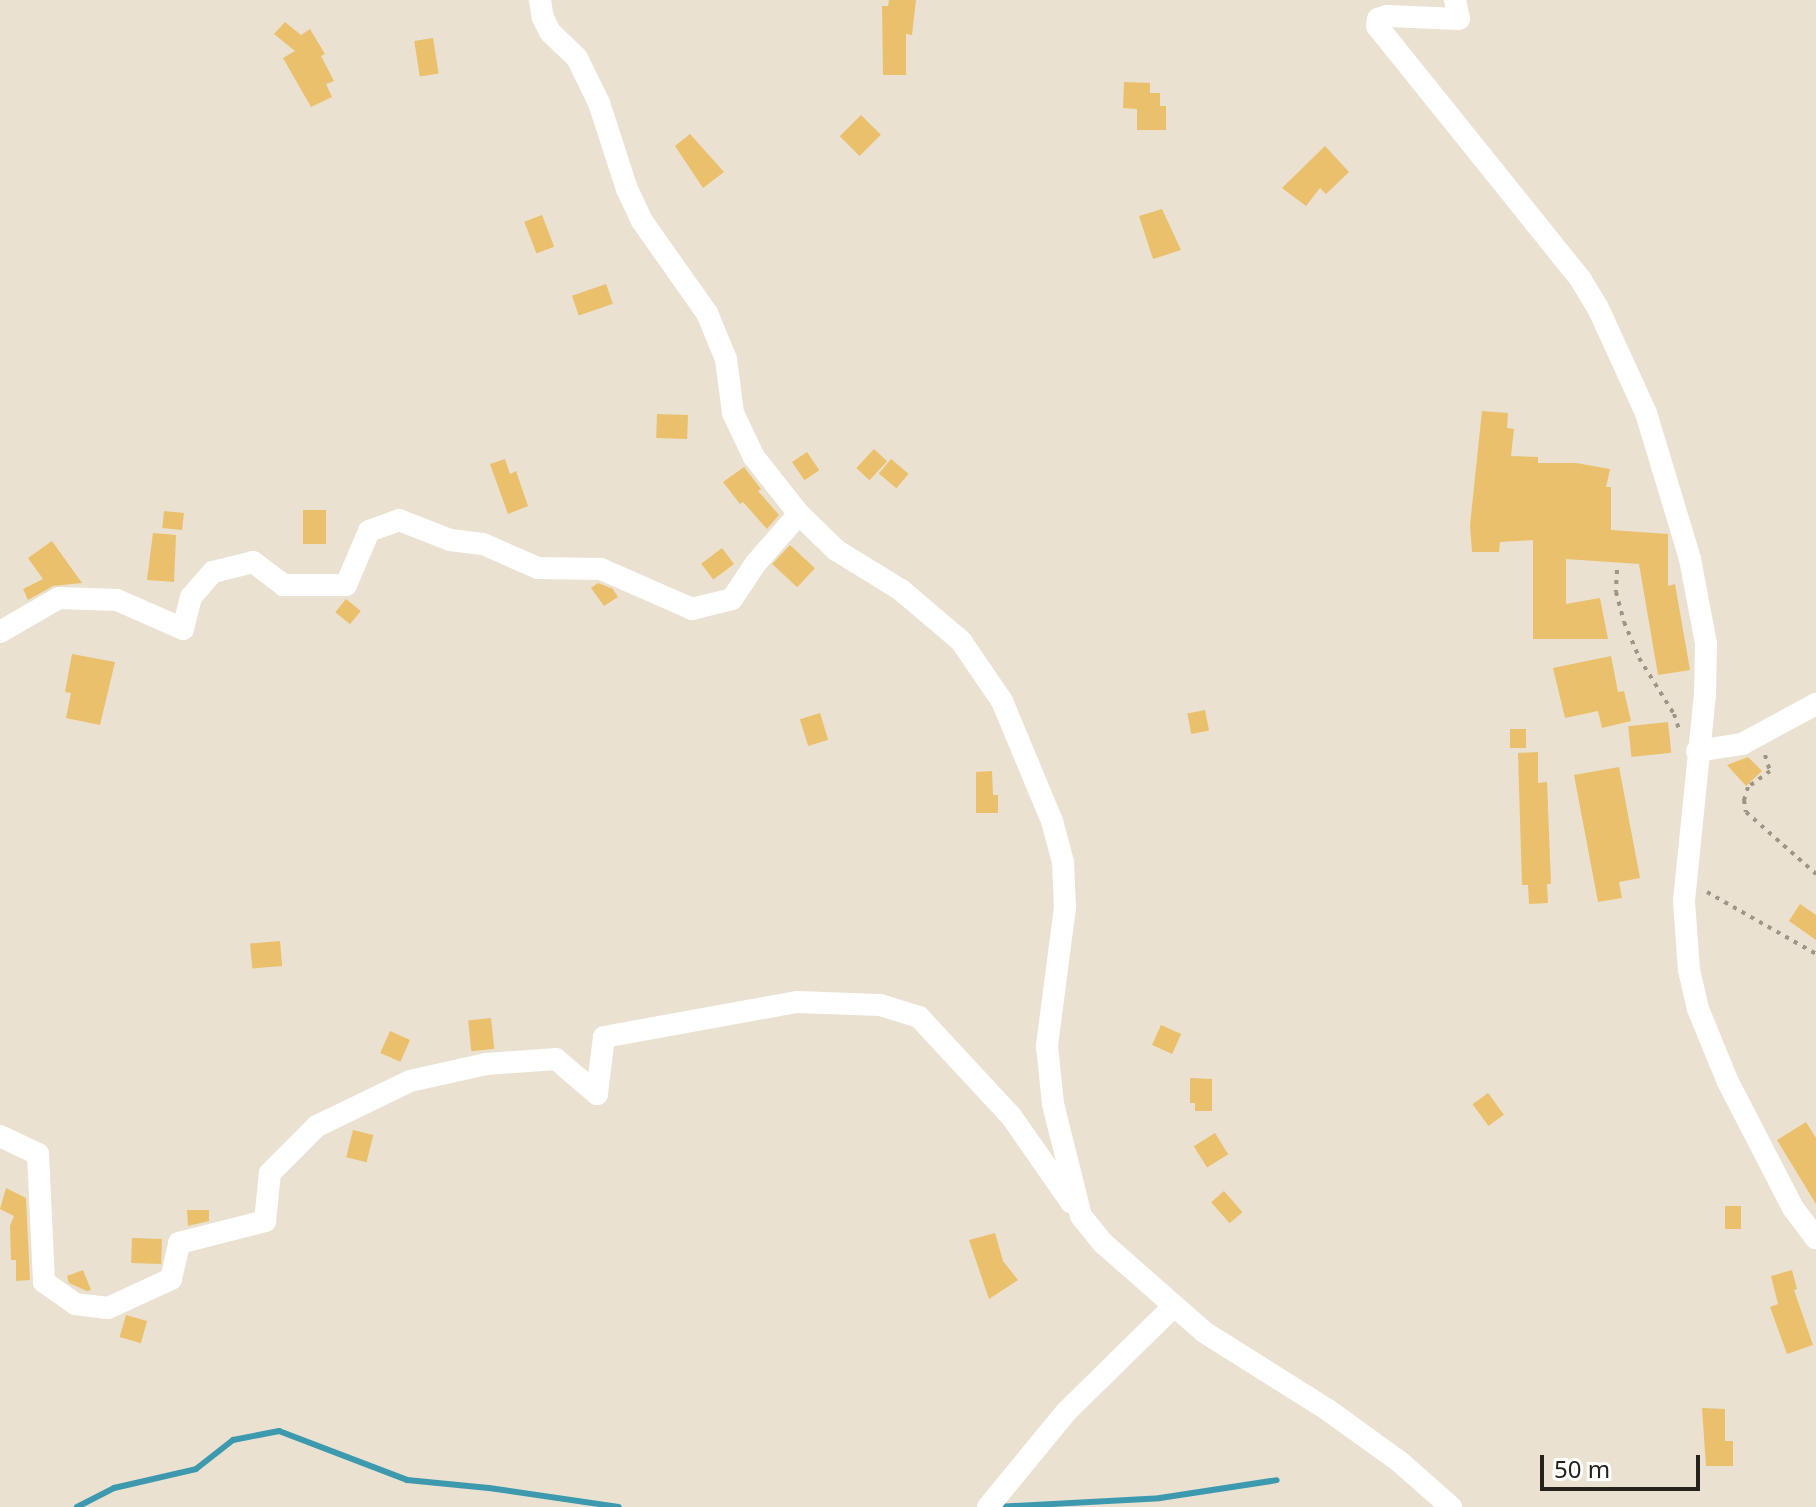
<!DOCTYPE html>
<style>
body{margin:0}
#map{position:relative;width:1816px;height:1507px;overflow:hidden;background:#eae1d0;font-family:"Noto Sans",sans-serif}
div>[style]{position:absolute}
.stream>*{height:6px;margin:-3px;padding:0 3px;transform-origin:3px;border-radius:3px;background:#3d9aae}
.building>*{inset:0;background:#eac06c;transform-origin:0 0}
.path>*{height:4px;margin-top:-2px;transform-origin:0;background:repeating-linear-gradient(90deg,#9c9689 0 4px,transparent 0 10px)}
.minor>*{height:22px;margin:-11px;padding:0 11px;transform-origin:11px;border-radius:11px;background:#fff}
span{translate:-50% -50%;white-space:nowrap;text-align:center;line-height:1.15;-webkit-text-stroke:7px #fff;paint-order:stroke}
.scale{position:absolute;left:1540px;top:1455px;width:160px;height:36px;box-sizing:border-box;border:4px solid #25221c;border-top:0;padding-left:10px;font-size:24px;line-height:28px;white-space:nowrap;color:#25221c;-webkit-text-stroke:6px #fff;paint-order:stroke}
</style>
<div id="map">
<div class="stream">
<i style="left:77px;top:1507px;width:42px;rotate:-27.2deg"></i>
<i style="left:114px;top:1488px;width:84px;rotate:-13deg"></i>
<i style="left:196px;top:1469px;width:47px;rotate:-38.1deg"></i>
<i style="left:233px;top:1440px;width:47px;rotate:-11.1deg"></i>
<i style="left:279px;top:1431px;width:137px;rotate:20.9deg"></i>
<i style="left:407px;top:1480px;width:82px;rotate:5.6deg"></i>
<i style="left:489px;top:1488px;width:131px;rotate:8.3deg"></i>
<i style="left:996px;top:1507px;width:164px;rotate:-3.1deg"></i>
<i style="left:1160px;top:1498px;width:118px;rotate:-8.7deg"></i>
</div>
<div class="building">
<i style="clip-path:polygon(889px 0,916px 0,912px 35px,906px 34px,906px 75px,883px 75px,882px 6px,888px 6px)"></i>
<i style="clip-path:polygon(285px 22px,301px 35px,310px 29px,325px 54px,321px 56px,334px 81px,326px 84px,332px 97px,311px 107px,283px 58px,295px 51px,274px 34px)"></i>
<i style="left:433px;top:38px;width:36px;height:19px;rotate:81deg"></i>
<i style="clip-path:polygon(1124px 82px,1150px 83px,1150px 93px,1160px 93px,1160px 106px,1166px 106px,1166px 130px,1137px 130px,1137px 109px,1123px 108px)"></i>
<i style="left:861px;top:115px;width:28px;height:30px;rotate:45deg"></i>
<i style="clip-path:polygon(690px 134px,724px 172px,703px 188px,675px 146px)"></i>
<i style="clip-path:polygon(1325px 146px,1349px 172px,1326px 194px,1320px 188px,1306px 206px,1282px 188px)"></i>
<i style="clip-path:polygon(1162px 209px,1181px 250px,1153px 259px,1139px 216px)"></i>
<i style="left:542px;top:215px;width:34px;height:19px;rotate:69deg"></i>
<i style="left:606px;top:284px;width:21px;height:36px;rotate:71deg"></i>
<i style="clip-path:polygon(1482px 411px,1508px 413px,1507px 428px,1514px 429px,1511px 456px,1538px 457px,1538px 463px,1576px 463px,1610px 469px,1606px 487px,1611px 487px,1611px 530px,1668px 534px,1668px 586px,1675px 584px,1690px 670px,1658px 675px,1639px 564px,1566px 559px,1566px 604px,1600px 598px,1608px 639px,1533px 639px,1533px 540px,1500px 542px,1499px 552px,1472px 552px,1470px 525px)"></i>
<i style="left:657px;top:414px;width:31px;height:24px;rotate:2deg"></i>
<i style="left:874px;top:449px;width:18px;height:26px;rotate:43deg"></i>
<i style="left:807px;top:452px;width:22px;height:18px;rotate:56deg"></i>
<i style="clip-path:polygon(505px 459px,510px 474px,516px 471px,528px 506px,508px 514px,490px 464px)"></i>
<i style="left:891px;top:459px;width:23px;height:19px;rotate:40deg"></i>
<i style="clip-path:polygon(744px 467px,761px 489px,758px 491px,779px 515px,767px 529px,743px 502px,740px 504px,723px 482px)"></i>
<i style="left:303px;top:510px;width:23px;height:34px"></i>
<i style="left:164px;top:511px;width:20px;height:17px;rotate:6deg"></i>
<i style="clip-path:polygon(153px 533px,176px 535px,174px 582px,147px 580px)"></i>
<i style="clip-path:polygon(52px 541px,82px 583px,53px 586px,28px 600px,23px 589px,43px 579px,28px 558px)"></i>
<i style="left:790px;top:545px;width:34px;height:26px;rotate:43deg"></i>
<i style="left:722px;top:548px;width:20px;height:26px;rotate:53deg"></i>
<i style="clip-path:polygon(598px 583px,613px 589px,618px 597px,604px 606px,591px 588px)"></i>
<i style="left:346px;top:599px;width:19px;height:17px;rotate:39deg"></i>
<i style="clip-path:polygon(72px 654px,115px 662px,100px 725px,66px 718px,71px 693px,65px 692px)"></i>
<i style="clip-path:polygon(1611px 656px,1618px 692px,1624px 691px,1631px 721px,1602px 728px,1598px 711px,1565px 718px,1553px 668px)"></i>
<i style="left:1205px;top:710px;width:21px;height:18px;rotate:79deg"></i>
<i style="left:820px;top:713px;width:28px;height:21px;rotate:73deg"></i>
<i style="left:1668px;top:722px;width:31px;height:40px;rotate:84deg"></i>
<i style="left:1510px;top:729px;width:16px;height:19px"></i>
<i style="clip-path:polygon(1538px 752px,1538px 783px,1547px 782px,1551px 884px,1547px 884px,1548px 903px,1529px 904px,1528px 885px,1522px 885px,1518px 753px)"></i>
<i style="clip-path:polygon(1748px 757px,1762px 771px,1746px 786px,1727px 765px)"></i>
<i style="clip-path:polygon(1619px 767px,1640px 878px,1619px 882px,1622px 898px,1598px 902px,1574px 775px)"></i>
<i style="clip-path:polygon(992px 771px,993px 795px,998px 795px,998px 813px,976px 813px,976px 772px)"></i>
<i style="clip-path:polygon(1800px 904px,1816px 915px,1816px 940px,1789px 921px)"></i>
<i style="left:280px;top:941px;width:25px;height:30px;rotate:85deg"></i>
<i style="left:491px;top:1018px;width:31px;height:23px;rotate:84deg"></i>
<i style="left:1161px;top:1025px;width:22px;height:22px;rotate:24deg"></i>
<i style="left:390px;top:1031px;width:22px;height:24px;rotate:24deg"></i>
<i style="clip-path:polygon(1190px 1078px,1212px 1079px,1212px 1111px,1195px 1111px,1195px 1103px,1190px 1103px)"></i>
<i style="left:1488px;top:1093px;width:27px;height:19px;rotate:54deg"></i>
<i style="clip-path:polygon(1806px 1122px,1816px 1138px,1816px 1204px,1777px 1140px)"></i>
<i style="left:353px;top:1130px;width:21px;height:28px;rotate:14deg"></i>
<i style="left:1215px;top:1133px;width:25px;height:25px;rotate:58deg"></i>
<i style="clip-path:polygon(6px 1188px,26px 1198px,30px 1280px,16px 1281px,16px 1260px,11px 1260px,10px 1226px,14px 1216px,0 1209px)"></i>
<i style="left:1224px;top:1191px;width:28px;height:17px;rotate:49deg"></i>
<i style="left:1725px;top:1206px;width:16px;height:23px"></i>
<i style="clip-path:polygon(187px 1210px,209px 1210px,209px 1221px,188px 1226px)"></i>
<i style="clip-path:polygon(995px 1233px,1003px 1261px,1018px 1280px,989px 1299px,969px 1240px)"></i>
<i style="left:132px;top:1238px;width:30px;height:25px;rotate:2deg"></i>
<i style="clip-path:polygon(83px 1270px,91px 1290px,87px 1291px,69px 1283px,67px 1276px)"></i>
<i style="clip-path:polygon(1792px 1270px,1797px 1289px,1794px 1290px,1813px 1345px,1787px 1354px,1770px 1307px,1778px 1304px,1771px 1276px)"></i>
<i style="left:126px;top:1315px;width:22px;height:23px;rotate:16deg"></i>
<i style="clip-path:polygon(1702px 1408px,1725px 1409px,1725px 1441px,1733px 1441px,1733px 1466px,1706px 1466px)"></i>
</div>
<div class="path">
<i style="left:1617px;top:570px;width:22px;rotate:93deg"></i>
<i style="left:1616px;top:592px;width:31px;rotate:75deg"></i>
<i style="left:1624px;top:622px;width:39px;rotate:67deg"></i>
<i style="left:1639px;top:658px;width:66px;rotate:58deg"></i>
<i style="left:1674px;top:714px;width:16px;rotate:72deg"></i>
<i style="left:1765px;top:755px;width:17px;rotate:73deg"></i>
<i style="left:1770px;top:771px;width:27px;rotate:144deg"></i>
<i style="left:1748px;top:787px;width:14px;rotate:107deg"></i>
<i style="left:1744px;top:800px;width:12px;rotate:81deg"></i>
<i style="left:1746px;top:812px;width:94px;rotate:41.5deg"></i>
<i style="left:1707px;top:892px;width:125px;rotate:29.6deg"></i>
</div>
<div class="minor">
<i style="left:540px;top:0;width:18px;rotate:81deg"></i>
<i style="left:543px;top:18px;width:16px;rotate:63deg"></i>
<i style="left:550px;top:32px;width:37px;rotate:44deg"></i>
<i style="left:577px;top:58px;width:50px;rotate:63.9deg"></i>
<i style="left:599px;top:103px;width:90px;rotate:72deg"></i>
<i style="left:627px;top:189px;width:35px;rotate:65deg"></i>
<i style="left:642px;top:221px;width:113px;rotate:54.8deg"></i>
<i style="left:707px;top:313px;width:50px;rotate:67.6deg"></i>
<i style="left:726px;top:359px;width:54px;rotate:82.6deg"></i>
<i style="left:733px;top:413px;width:49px;rotate:64.5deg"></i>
<i style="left:754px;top:457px;width:73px;rotate:51.7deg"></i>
<i style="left:799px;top:514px;width:52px;rotate:44.2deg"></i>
<i style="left:836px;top:550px;width:76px;rotate:31.6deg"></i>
<i style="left:901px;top:590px;width:79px;rotate:40.4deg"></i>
<i style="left:961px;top:641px;width:73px;rotate:55.7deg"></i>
<i style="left:1002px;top:701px;width:130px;rotate:67.4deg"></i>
<i style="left:1052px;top:821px;width:42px;rotate:75deg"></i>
<i style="left:1063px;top:862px;width:45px;rotate:87.5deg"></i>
<i style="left:1065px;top:907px;width:140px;rotate:97.4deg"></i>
<i style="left:1047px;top:1046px;width:58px;rotate:84.1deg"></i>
<i style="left:1053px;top:1104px;width:115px;rotate:76deg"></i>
<i style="left:1081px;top:1216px;width:36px;rotate:51deg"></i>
<i style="left:1104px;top:1244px;width:133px;rotate:41.3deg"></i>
<i style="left:1204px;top:1332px;width:146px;rotate:32.2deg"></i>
<i style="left:1328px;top:1410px;width:89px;rotate:35.8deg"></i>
<i style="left:1400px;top:1462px;width:68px;rotate:41.4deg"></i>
<i style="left:1455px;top:0;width:19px;rotate:78deg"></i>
<i style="left:1459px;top:19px;width:72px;rotate:-177.6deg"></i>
<i style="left:1387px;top:16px;width:9px;rotate:162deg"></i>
<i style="left:1378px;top:19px;width:7px;rotate:98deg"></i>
<i style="left:1377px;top:26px;width:326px;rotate:51.2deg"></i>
<i style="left:1581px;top:280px;width:33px;rotate:59deg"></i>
<i style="left:1598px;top:308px;width:115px;rotate:65.4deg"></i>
<i style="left:1646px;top:413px;width:152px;rotate:73.2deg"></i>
<i style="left:1690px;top:559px;width:86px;rotate:79.3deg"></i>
<i style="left:1706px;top:644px;width:50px;rotate:91.1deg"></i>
<i style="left:1705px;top:694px;width:208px;rotate:95.8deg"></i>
<i style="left:1684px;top:901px;width:69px;rotate:85.9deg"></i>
<i style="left:1689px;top:970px;width:40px;rotate:77deg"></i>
<i style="left:1698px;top:1009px;width:79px;rotate:67.7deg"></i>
<i style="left:1728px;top:1082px;width:142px;rotate:62.7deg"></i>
<i style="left:1793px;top:1208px;width:38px;rotate:53deg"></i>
<i style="left:0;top:632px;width:68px;rotate:-30deg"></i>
<i style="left:59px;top:598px;width:58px;rotate:2deg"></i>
<i style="left:117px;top:600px;width:72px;rotate:23.7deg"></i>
<i style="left:183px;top:629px;width:33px;rotate:-76deg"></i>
<i style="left:191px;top:597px;width:33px;rotate:-49deg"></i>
<i style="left:213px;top:572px;width:41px;rotate:-14deg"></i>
<i style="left:253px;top:562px;width:38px;rotate:37deg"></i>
<i style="left:283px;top:585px;width:63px"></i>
<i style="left:346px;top:585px;width:59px;rotate:-66.9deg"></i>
<i style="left:369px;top:531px;width:32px;rotate:-20deg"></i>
<i style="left:399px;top:520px;width:55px;rotate:21.4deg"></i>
<i style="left:450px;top:540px;width:33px;rotate:7deg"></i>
<i style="left:483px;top:544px;width:60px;rotate:23.6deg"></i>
<i style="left:538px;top:568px;width:63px;rotate:0.9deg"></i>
<i style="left:601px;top:569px;width:99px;rotate:23.7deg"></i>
<i style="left:692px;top:609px;width:41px;rotate:-14deg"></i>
<i style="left:732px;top:599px;width:43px;rotate:-56.3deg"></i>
<i style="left:756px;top:563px;width:65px;rotate:-48.7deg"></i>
<i style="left:1697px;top:751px;width:46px;rotate:-8.8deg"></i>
<i style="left:1742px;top:744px;width:84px;rotate:-28.4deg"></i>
<i style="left:0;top:1136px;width:42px;rotate:25.3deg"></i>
<i style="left:38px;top:1154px;width:128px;rotate:87.3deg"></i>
<i style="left:44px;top:1282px;width:38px;rotate:35deg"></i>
<i style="left:75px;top:1304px;width:33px;rotate:7deg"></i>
<i style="left:108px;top:1308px;width:69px;rotate:-24.7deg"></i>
<i style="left:171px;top:1279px;width:37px;rotate:-77deg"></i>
<i style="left:179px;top:1243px;width:89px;rotate:-14.3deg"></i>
<i style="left:265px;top:1221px;width:48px;rotate:-84.1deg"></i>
<i style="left:270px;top:1173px;width:66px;rotate:-45deg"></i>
<i style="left:317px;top:1126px;width:103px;rotate:-25.8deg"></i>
<i style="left:410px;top:1081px;width:78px;rotate:-12.6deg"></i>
<i style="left:486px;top:1064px;width:70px;rotate:-4.1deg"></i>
<i style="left:556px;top:1059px;width:54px;rotate:40.5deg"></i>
<i style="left:597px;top:1094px;width:57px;rotate:-83deg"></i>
<i style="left:604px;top:1037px;width:196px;rotate:-10.3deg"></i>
<i style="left:797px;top:1002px;width:83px;rotate:2.1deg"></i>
<i style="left:880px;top:1005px;width:41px;rotate:17.1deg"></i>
<i style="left:919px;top:1017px;width:135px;rotate:47.1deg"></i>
<i style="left:1011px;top:1116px;width:105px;rotate:55.1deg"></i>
<i style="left:988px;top:1507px;width:123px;rotate:-50.6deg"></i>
<i style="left:1066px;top:1412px;width:150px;rotate:-44.5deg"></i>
</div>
<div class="scale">50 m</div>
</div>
